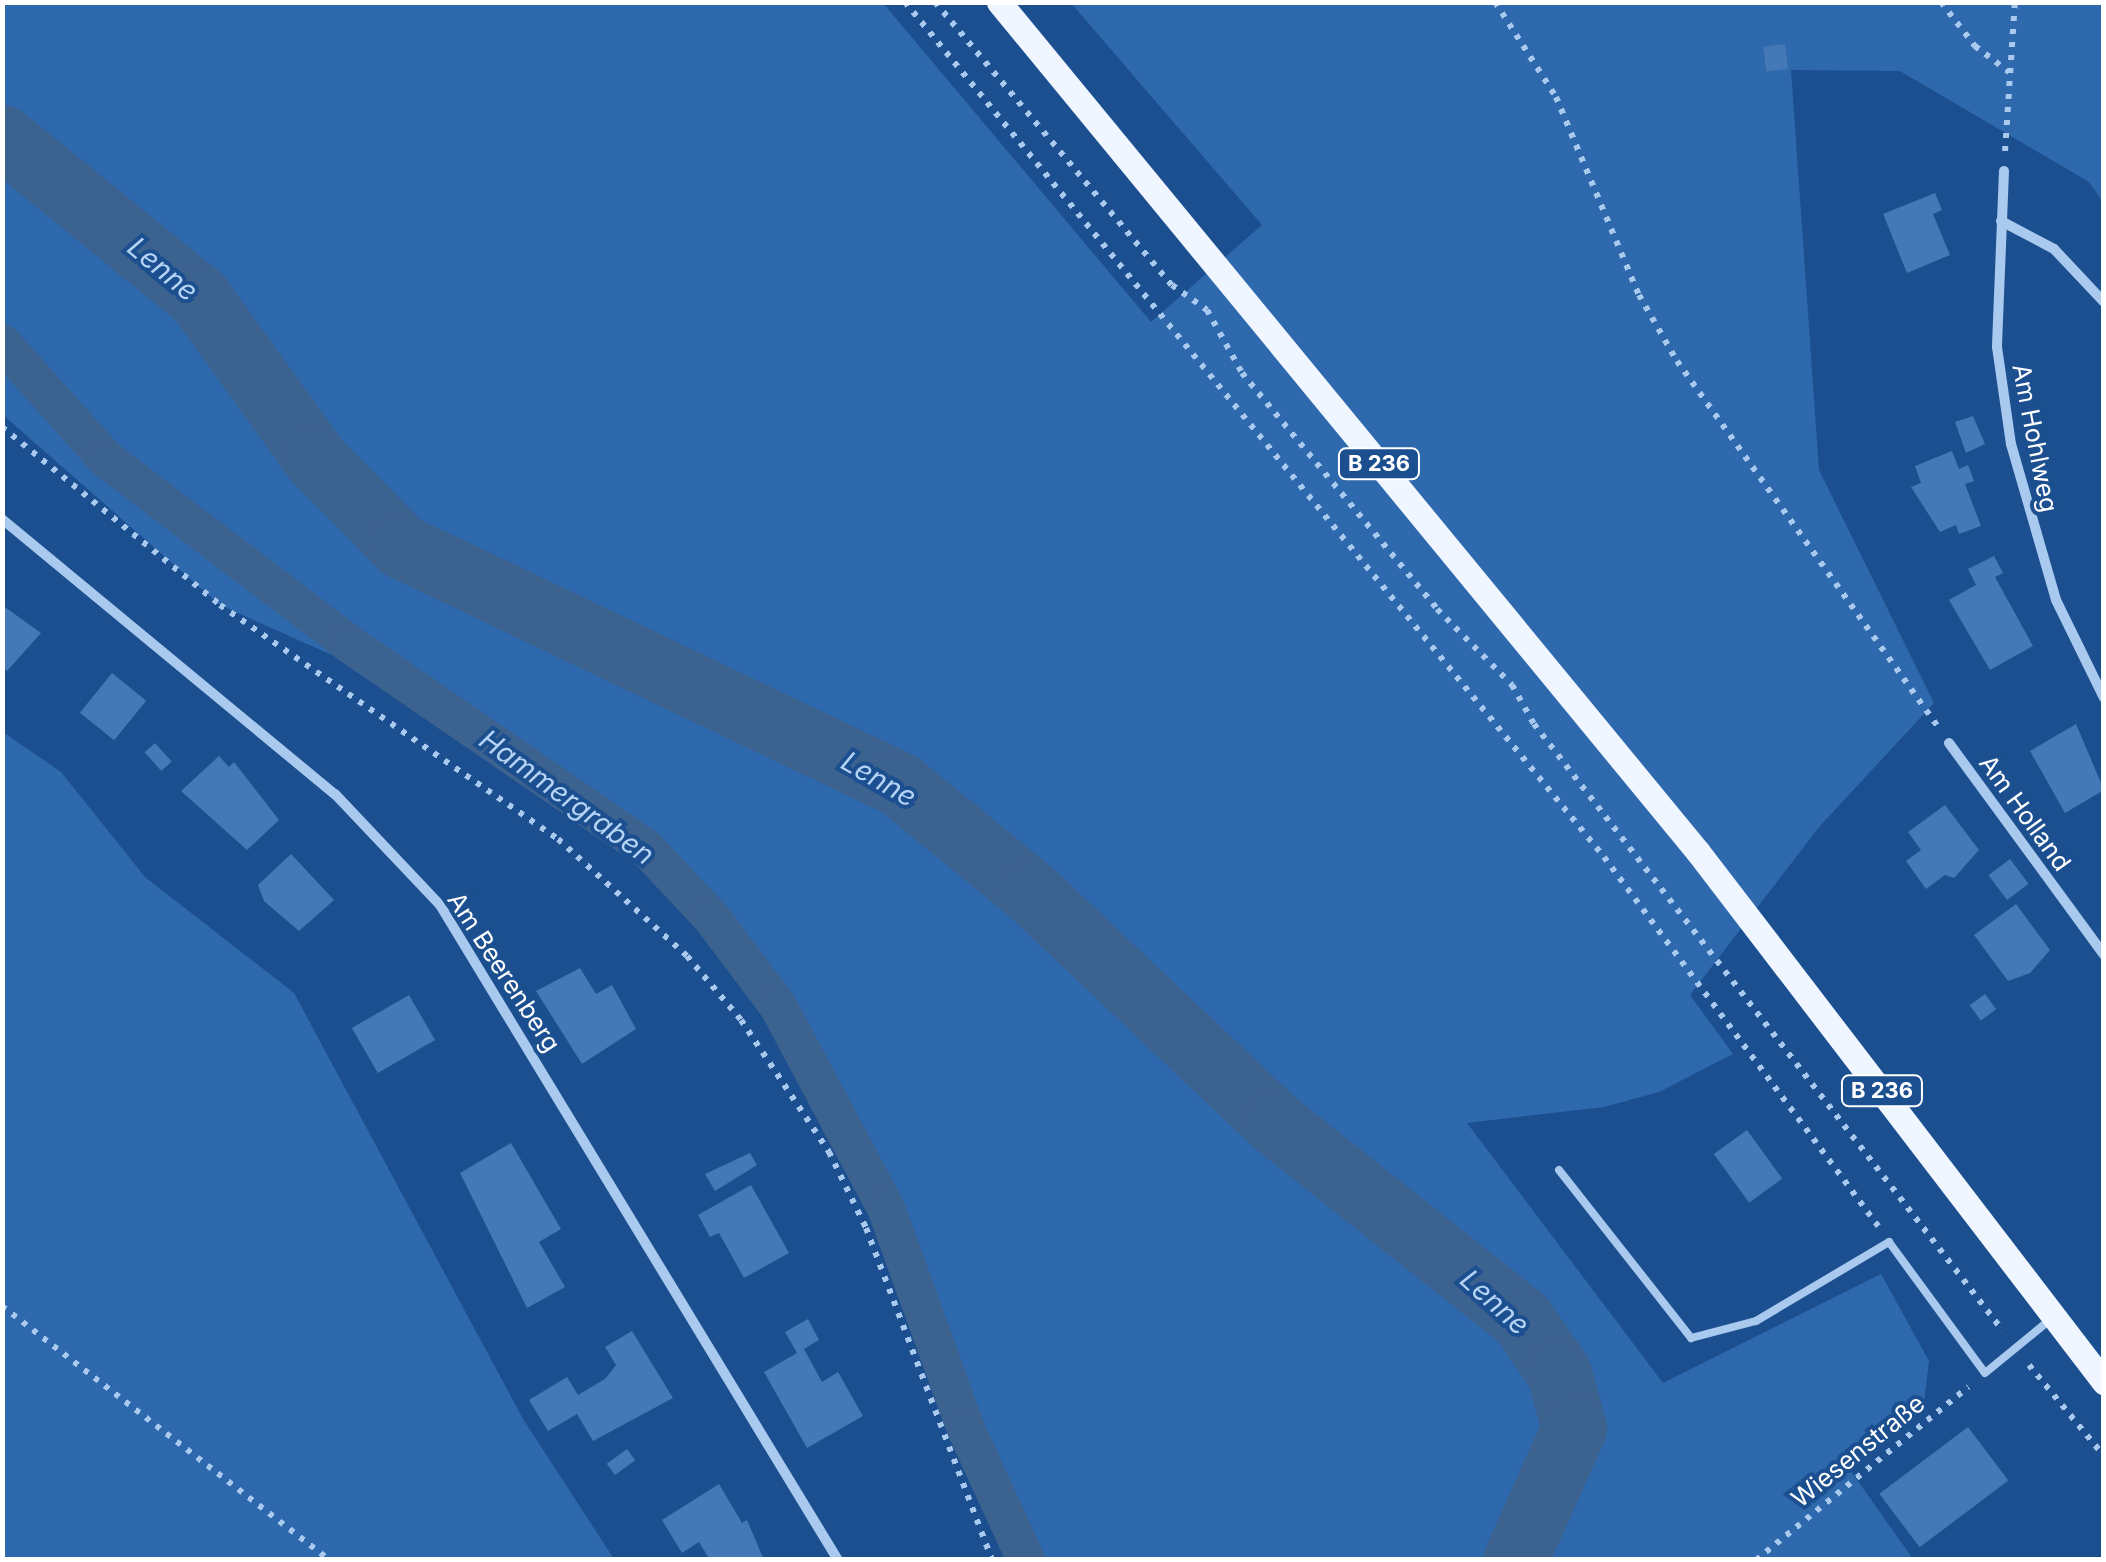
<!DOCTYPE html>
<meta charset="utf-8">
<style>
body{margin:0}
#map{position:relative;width:2106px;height:1562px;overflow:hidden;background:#1b4f8f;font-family:Inter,sans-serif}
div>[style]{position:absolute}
.green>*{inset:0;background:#2e69ad}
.canal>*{height:38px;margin:-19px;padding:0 19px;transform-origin:19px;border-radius:19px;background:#3c6290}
.river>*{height:65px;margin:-32.5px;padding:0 32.5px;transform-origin:32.5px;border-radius:32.5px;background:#3c6290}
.building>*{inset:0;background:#4478b7;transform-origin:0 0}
.path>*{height:6px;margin-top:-3px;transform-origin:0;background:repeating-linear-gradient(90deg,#a9c9ee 0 5px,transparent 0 13px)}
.service>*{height:8px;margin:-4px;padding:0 4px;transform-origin:4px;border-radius:4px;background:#a9c9ee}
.minor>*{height:10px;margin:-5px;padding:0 5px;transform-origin:5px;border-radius:5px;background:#a9c9ee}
.primary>*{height:25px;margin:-12.5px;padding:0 12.5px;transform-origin:12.5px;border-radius:12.5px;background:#f0f6ff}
span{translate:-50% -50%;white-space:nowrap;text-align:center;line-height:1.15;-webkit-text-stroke:8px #1b4f8f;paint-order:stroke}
.shield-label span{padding:2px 8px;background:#1b4f8f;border:2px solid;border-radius:8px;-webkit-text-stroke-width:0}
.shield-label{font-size:22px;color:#fff;font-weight:700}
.street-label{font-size:25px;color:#fff}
.water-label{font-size:28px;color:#b5d3f5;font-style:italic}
.frame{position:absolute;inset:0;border:5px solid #fff;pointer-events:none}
</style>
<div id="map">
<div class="green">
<i style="clip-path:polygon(2px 3px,883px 3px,1151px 322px,1262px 225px,1071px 3px,2103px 3px,2103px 202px,2089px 182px,1900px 71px,1791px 70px,1819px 470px,1934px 703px,1820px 826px,1690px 995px,1733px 1054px,1659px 1092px,1604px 1107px,1467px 1123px,1663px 1383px,1881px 1274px,1929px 1361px,1924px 1402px,1848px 1467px,1913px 1559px,1026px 1559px,966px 1429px,886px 1208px,778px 1006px,711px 917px,646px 848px,419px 694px,220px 605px,3px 415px)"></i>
<i style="clip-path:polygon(3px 732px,61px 772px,145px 877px,294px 993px,523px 1419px,614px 1559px,3px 1559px)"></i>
</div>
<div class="canal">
<i style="left:2px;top:343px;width:156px;rotate:48.1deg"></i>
<i style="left:106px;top:459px;width:304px;rotate:37.2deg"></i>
<i style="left:348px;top:643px;width:362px;rotate:34.5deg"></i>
<i style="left:646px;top:848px;width:95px;rotate:46.7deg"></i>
<i style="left:711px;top:917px;width:111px;rotate:53deg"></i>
<i style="left:778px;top:1006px;width:229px;rotate:61.9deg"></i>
<i style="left:886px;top:1208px;width:235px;rotate:70.1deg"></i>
<i style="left:966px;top:1429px;width:144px;rotate:65.4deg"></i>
</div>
<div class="river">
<i style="left:2px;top:137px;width:254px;rotate:39.1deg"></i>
<i style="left:199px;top:297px;width:201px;rotate:54.3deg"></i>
<i style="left:316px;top:460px;width:121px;rotate:45.3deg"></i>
<i style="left:401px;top:546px;width:552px;rotate:25.54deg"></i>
<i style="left:899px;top:784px;width:171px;rotate:39.3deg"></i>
<i style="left:1031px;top:892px;width:336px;rotate:43.4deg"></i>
<i style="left:1275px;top:1123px;width:315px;rotate:38.4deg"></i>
<i style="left:1522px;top:1319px;width:65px;rotate:55.6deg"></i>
<i style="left:1559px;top:1373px;width:57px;rotate:74.7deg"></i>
<i style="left:1574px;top:1428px;width:145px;rotate:114.1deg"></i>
</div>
<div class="building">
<i style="left:1785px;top:44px;width:25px;height:22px;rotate:83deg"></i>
<i style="clip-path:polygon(1935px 193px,1942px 210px,1933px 214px,1950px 255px,1907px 273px,1883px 214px)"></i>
<i style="clip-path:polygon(1973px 416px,1985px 444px,1966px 453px,1955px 422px)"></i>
<i style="clip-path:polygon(1952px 451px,1959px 469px,1968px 465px,1974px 481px,1965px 484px,1981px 526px,1959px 534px,1956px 525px,1940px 532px,1911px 487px,1921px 483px,1915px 466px)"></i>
<i style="clip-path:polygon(1994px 556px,2003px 573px,1995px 577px,2033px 646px,1990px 670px,1949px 600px,1976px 585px,1968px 569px)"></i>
<i style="clip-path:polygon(2px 605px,41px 633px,7px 671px,2px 667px)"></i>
<i style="left:112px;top:673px;width:44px;height:51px;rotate:39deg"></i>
<i style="clip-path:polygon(2076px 724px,2104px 790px,2065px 813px,2030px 751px)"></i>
<i style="left:155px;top:743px;width:25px;height:14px;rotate:48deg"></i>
<i style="clip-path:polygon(219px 756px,229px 767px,234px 762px,279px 820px,247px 850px,181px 791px)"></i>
<i style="clip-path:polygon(1945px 805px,1979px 850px,1954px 878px,1945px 875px,1926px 889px,1906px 861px,1921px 850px,1908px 832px)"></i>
<i style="clip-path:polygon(291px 854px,334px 900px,299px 931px,264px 901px,258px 885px)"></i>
<i style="left:2010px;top:859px;width:31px;height:27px;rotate:53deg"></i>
<i style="clip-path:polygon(2016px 904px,2050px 950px,2030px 973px,2008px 981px,1974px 935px)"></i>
<i style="clip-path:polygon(580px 968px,596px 994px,612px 985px,636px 1029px,582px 1064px,536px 991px)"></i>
<i style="left:1985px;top:994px;width:19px;height:19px;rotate:54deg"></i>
<i style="left:409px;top:995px;width:52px;height:66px;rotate:60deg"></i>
<i style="left:1747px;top:1130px;width:60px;height:41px;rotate:54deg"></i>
<i style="clip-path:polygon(511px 1143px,561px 1229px,539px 1242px,565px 1287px,527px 1308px,460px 1173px)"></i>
<i style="clip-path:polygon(750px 1153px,757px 1165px,715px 1191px,705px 1174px)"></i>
<i style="clip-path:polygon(751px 1185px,789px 1253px,744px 1278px,719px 1233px,710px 1237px,698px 1215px)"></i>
<i style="clip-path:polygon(808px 1319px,819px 1340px,804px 1349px,822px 1382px,838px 1372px,863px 1416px,807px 1448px,764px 1372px,797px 1353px,785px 1332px)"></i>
<i style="clip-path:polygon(632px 1331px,673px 1398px,593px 1441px,577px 1414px,548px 1431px,529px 1400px,567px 1377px,578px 1395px,605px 1379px,616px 1365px,605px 1347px)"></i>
<i style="left:1968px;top:1427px;width:67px;height:111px;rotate:53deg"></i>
<i style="left:627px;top:1449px;width:14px;height:25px;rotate:54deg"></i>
<i style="clip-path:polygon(719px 1484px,742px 1523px,747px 1520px,764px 1560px,710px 1560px,699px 1542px,682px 1553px,662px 1520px)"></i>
</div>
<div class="path">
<i style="left:905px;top:2px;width:1104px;rotate:50.73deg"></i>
<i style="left:1604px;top:857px;width:460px;rotate:53.4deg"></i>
<i style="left:935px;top:2px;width:369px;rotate:50.1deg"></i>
<i style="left:1172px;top:285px;width:43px;rotate:35.5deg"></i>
<i style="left:1207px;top:310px;width:72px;rotate:60.9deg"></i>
<i style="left:1242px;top:373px;width:306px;rotate:50.4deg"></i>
<i style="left:1437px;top:609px;width:107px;rotate:45.4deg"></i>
<i style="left:1512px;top:685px;width:45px;rotate:60.6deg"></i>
<i style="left:1534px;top:724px;width:767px;rotate:52.31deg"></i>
<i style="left:1495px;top:2px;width:113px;rotate:57.3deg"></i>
<i style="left:1556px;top:97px;width:215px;rotate:67.3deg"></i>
<i style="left:1639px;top:295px;width:76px;rotate:60.1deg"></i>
<i style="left:1677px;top:361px;width:450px;rotate:54.5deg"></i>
<i style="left:1941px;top:2px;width:56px;rotate:52.3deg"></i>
<i style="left:1975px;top:46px;width:43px;rotate:37.4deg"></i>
<i style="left:2005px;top:151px;width:149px;rotate:-86.2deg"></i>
<i style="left:2px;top:427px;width:281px;rotate:39.2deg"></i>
<i style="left:220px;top:605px;width:411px;rotate:34.7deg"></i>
<i style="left:558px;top:839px;width:174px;rotate:42.2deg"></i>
<i style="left:687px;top:956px;width:84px;rotate:49.8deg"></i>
<i style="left:741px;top:1020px;width:159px;rotate:56.3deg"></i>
<i style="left:829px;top:1152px;width:85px;rotate:64deg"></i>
<i style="left:866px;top:1228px;width:355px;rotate:69.2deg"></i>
<i style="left:2px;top:1306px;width:415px;rotate:37.8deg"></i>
<i style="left:2029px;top:1365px;width:118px;rotate:50.5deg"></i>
<i style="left:1756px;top:1560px;width:274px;rotate:-39.2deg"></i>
</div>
<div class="service">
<i style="left:1559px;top:1170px;width:214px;rotate:51.8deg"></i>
<i style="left:1691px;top:1338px;width:67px;rotate:-14.7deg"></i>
<i style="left:1756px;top:1321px;width:155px;rotate:-30.7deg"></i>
<i style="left:1889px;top:1242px;width:162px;rotate:53.8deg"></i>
<i style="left:1985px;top:1373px;width:85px;rotate:-39.3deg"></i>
</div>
<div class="minor">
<i style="left:2004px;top:171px;width:176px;rotate:92.3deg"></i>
<i style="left:1997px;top:347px;width:98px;rotate:81.8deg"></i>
<i style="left:2011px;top:444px;width:162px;rotate:73.9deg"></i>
<i style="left:2056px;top:600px;width:109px;rotate:63.9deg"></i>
<i style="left:2001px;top:221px;width:60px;rotate:27.8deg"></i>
<i style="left:2054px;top:249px;width:73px;rotate:46.7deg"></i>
<i style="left:2px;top:519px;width:432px;rotate:39.6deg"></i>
<i style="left:335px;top:794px;width:153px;rotate:46.6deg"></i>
<i style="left:440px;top:905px;width:766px;rotate:58.72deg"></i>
<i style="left:1949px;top:743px;width:263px;rotate:53.8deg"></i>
</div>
<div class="primary">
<i style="left:999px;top:2px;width:1101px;rotate:50.57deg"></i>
<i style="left:1698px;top:852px;width:668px;rotate:52.55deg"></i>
</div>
<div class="shield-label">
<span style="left:1379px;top:464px">B 236</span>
<span style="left:1882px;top:1091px">B 236</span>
</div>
<div class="street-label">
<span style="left:2035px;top:438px;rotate:79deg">Am Hohlweg</span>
<span style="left:2025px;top:813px;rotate:54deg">Am Holland</span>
<span style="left:504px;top:972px;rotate:57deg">Am Beerenberg</span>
<span style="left:1858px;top:1451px;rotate:-39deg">Wiesenstraße</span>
</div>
<div class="water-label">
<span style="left:163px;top:269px;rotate:40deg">Lenne</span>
<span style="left:879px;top:779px;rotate:30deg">Lenne</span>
<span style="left:567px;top:797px;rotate:36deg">Hammergraben</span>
<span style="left:1495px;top:1302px;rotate:42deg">Lenne</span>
</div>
<div class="frame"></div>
</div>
